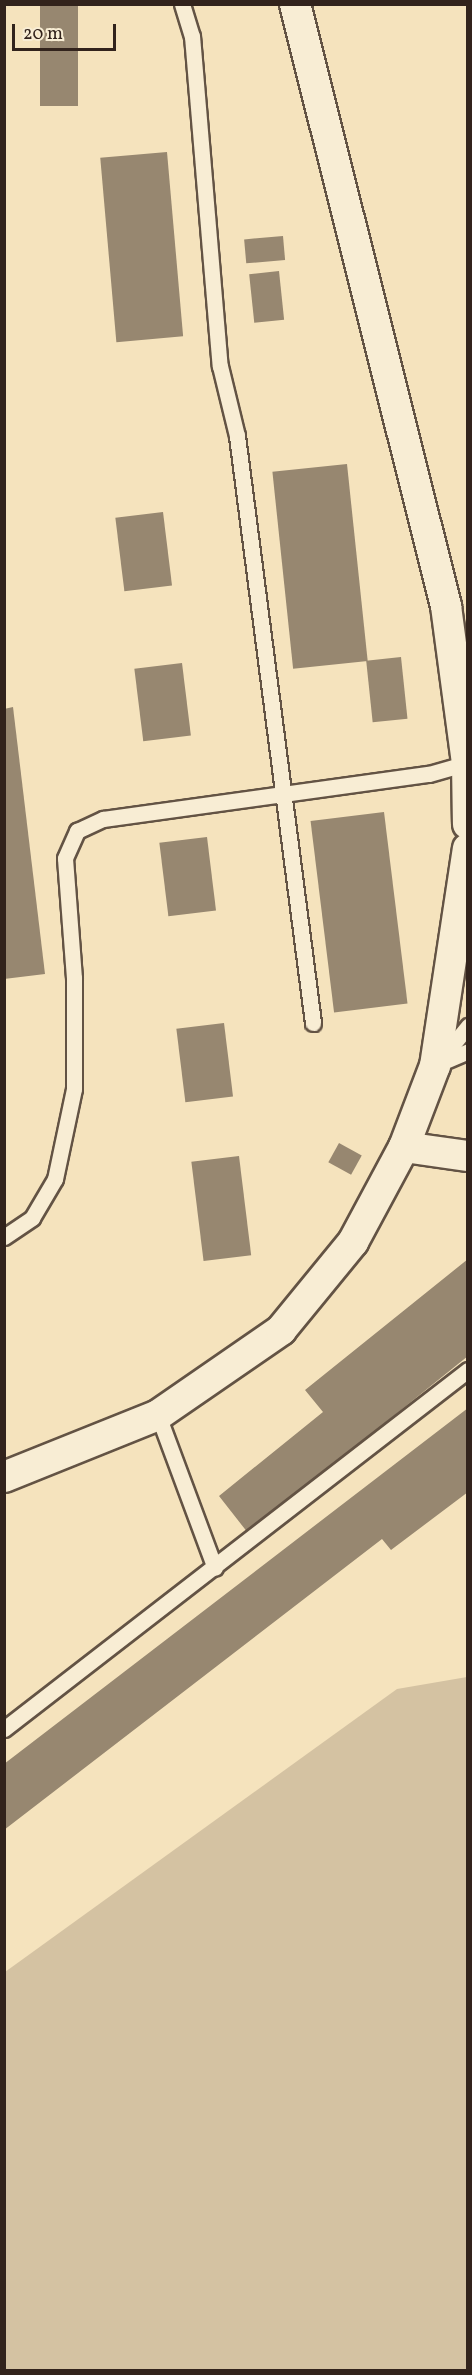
<!DOCTYPE html>
<style>
body{margin:0}
#map{position:relative;width:472px;height:2375px;overflow:hidden;background:#f5e3bd;font-family:Vollkorn,serif}
div>[style]{position:absolute}
.green>*{inset:0;background:#d4c2a2}
.building>*{inset:0;background:#978770;transform-origin:0 0}
.roads{filter:drop-shadow(2px 0 #635344) drop-shadow(-2px 0 #635344) drop-shadow(0 2px #635344) drop-shadow(0 -2px #635344)}
.lane>*{height:15px;margin:-7.5px;padding:0 7.5px;transform-origin:7.5px;border-radius:7.5px;background:#f8edd4}
.street>*{height:30px;margin:-15px;padding:0 15px;transform-origin:15px;border-radius:15px;background:#f8edd4}
span{translate:-50% -50%;white-space:nowrap;text-align:center;line-height:1.15;-webkit-text-stroke:5px #f8edd4;paint-order:stroke}
.frame{position:absolute;inset:0;border:6px solid #32231c;pointer-events:none}
.scale{position:absolute;left:12px;top:24px;width:104px;height:27px;box-sizing:border-box;border:3px solid #32231c;border-top:0;padding-left:8px;font-size:18px;line-height:21px;white-space:nowrap;color:#32231c;-webkit-text-stroke:4px #f8edd4;paint-order:stroke}
</style>
<div id="map">
<div class="green">
<i style="clip-path:polygon(467px 1677px,467px 2370px,5px 2370px,5px 1972px,397px 1689px)"></i>
</div>
<div class="building">
<i style="left:40px;top:4px;width:38px;height:102px"></i>
<i style="left:167px;top:152px;width:185px;height:67px;rotate:85deg"></i>
<i style="left:283px;top:236px;width:24px;height:39px;rotate:85deg"></i>
<i style="left:279px;top:271px;width:49px;height:30px;rotate:84deg"></i>
<i style="left:347px;top:464px;width:198px;height:75px;rotate:84deg"></i>
<i style="left:163px;top:512px;width:74px;height:48px;rotate:83deg"></i>
<i style="left:401px;top:657px;width:62px;height:35px;rotate:84deg"></i>
<i style="left:182px;top:663px;width:73px;height:48px;rotate:83deg"></i>
<i style="clip-path:polygon(13px 707px,45px 974px,4px 979px,4px 709px)"></i>
<i style="left:384px;top:812px;width:193px;height:74px;rotate:83deg"></i>
<i style="left:207px;top:837px;width:74px;height:48px;rotate:83deg"></i>
<i style="left:224px;top:1023px;width:74px;height:48px;rotate:83deg"></i>
<i style="left:339px;top:1143px;width:26px;height:22px;rotate:29deg"></i>
<i style="left:239px;top:1156px;width:100px;height:48px;rotate:83deg"></i>
<i style="clip-path:polygon(468px 1259px,468px 1356px,248px 1533px,219px 1496px,323px 1412px,305px 1390px)"></i>
<i style="clip-path:polygon(468px 1408px,468px 1492px,391px 1550px,382px 1539px,4px 1830px,4px 1764px)"></i>
</div>
<div class="roads">
<div class="lane">
<i style="left:182px;top:4px;width:34px;rotate:73deg"></i>
<i style="left:192px;top:36px;width:331px;rotate:85.2deg"></i>
<i style="left:220px;top:366px;width:72px;rotate:76.3deg"></i>
<i style="left:237px;top:436px;width:592px;rotate:82.62deg"></i>
<i style="left:441px;top:1059px;width:43px;rotate:-50.7deg"></i>
<i style="left:438px;top:1064px;width:33px;rotate:-23deg"></i>
<i style="left:4px;top:1237px;width:34px;rotate:-34deg"></i>
<i style="left:32px;top:1218px;width:45px;rotate:-59.5deg"></i>
<i style="left:55px;top:1179px;width:92px;rotate:-78.1deg"></i>
<i style="left:74px;top:1089px;width:111px;rotate:-90deg"></i>
<i style="left:74px;top:978px;width:120px;rotate:-94.3deg"></i>
<i style="left:65px;top:858px;width:30px;rotate:-66deg"></i>
<i style="left:77px;top:831px;width:29px;rotate:-25deg"></i>
<i style="left:103px;top:819px;width:329px;rotate:-7.9deg"></i>
<i style="left:429px;top:774px;width:40px;rotate:-16deg"></i>
<i style="left:158px;top:1415px;width:163px;rotate:69.6deg"></i>
<i style="left:4px;top:1729px;width:587px;rotate:-37.73deg"></i>
</div>
<div class="street">
<i style="left:295px;top:4px;width:621px;rotate:75.92deg"></i>
<i style="left:446px;top:606px;width:158px;rotate:82.4deg"></i>
<i style="left:467px;top:763px;width:61px;rotate:89.1deg"></i>
<i style="left:404px;top:1147px;width:65px;rotate:8deg"></i>
<i style="left:4px;top:1477px;width:166px;rotate:-21.9deg"></i>
<i style="left:158px;top:1415px;width:150px;rotate:-34.6deg"></i>
<i style="left:281px;top:1330px;width:114px;rotate:-50.7deg"></i>
<i style="left:353px;top:1242px;width:108px;rotate:-61.8deg"></i>
<i style="left:404px;top:1147px;width:87px;rotate:-69.1deg"></i>
<i style="left:435px;top:1066px;width:220px;rotate:-81.4deg"></i>
</div>
</div>
<div class="frame"></div>
<div class="scale">20 m</div>
</div>
